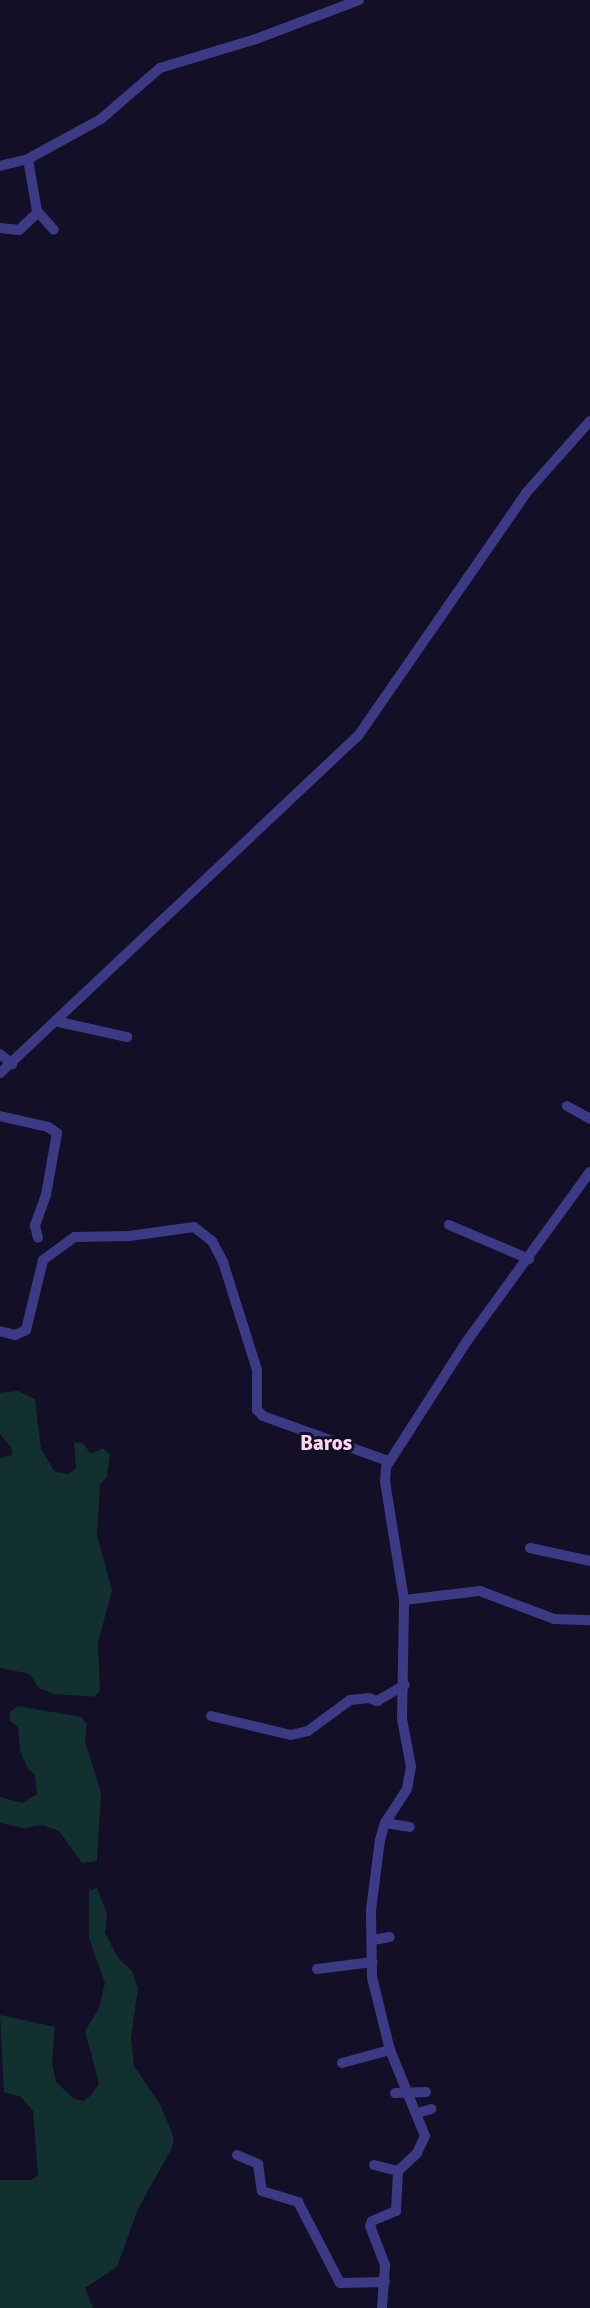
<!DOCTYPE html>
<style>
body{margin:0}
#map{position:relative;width:590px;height:2308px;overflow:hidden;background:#130f26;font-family:Signika,sans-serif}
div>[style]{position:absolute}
.green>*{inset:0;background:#12302f}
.street>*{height:10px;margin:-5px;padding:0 5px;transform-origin:5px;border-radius:5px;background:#3d3a85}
span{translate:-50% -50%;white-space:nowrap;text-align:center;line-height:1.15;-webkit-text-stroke:6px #130f26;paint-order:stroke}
.quarter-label{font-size:21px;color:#ffd6f0;font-weight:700}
</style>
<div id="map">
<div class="green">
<i style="clip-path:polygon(18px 1391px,35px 1399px,41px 1449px,55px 1472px,69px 1474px,76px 1468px,74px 1442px,83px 1443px,91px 1454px,103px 1448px,110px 1455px,107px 1477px,100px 1485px,97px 1535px,112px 1590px,98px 1643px,100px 1691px,94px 1697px,54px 1694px,39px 1688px,30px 1674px,0 1668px,0 1458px,12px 1455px,12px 1449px,0 1434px,0 1393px)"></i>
<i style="clip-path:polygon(18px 1706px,81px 1717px,87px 1724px,85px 1741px,101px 1793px,97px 1861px,82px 1863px,59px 1831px,43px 1825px,24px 1828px,0 1823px,0 1797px,22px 1803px,37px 1794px,35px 1775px,28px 1769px,20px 1751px,18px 1727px,10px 1721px,10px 1712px)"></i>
<i style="clip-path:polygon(97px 1888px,107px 1914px,105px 1933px,118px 1958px,132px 1971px,138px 1988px,131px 2038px,134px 2066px,161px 2106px,174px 2138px,172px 2148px,138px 2209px,117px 2267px,85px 2288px,93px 2308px,0 2308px,0 2180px,31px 2180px,38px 2175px,33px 2111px,21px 2097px,4px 2092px,0 2015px,55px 2027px,52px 2063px,56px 2082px,74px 2099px,83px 2101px,90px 2096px,99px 2084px,85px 2031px,99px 2008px,105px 1983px,89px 1938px,89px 1891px)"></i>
</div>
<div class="street">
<i style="left:28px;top:159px;width:53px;rotate:80.2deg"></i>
<i style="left:37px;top:211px;width:25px;rotate:48deg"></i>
<i style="left:0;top:166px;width:29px;rotate:-14deg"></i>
<i style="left:28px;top:159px;width:83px;rotate:-28.7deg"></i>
<i style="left:101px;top:119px;width:78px;rotate:-40.8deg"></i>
<i style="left:160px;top:68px;width:100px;rotate:-16.8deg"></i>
<i style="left:256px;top:39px;width:110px;rotate:-20.7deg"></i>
<i style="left:0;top:228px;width:19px;rotate:6deg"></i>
<i style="left:19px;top:230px;width:26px;rotate:-43deg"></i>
<i style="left:59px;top:1022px;width:70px;rotate:12.4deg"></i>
<i style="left:0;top:1054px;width:16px;rotate:40deg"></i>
<i style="left:0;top:1073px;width:492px;rotate:-43.3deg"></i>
<i style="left:358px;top:736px;width:295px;rotate:-55.3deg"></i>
<i style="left:526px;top:493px;width:96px;rotate:-48.4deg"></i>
<i style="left:567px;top:1106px;width:26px;rotate:29deg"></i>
<i style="left:0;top:1116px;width:49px;rotate:12.9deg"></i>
<i style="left:48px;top:1127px;width:11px;rotate:34deg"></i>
<i style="left:57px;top:1133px;width:63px;rotate:100.1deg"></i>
<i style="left:46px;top:1195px;width:33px;rotate:110deg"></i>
<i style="left:35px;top:1226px;width:12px;rotate:76deg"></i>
<i style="left:449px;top:1225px;width:87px;rotate:23deg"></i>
<i style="left:0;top:1331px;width:16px;rotate:15deg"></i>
<i style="left:15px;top:1335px;width:12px;rotate:-24deg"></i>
<i style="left:26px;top:1330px;width:72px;rotate:-76.3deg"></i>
<i style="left:43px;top:1260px;width:39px;rotate:-36deg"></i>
<i style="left:75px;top:1237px;width:54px;rotate:-1.1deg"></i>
<i style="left:129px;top:1236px;width:66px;rotate:-7.9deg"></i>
<i style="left:194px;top:1227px;width:23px;rotate:38deg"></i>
<i style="left:212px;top:1241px;width:24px;rotate:62deg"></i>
<i style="left:223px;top:1262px;width:113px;rotate:72.5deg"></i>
<i style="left:257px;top:1370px;width:40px;rotate:90deg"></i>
<i style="left:257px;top:1410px;width:8px;rotate:45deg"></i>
<i style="left:263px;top:1416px;width:133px;rotate:19.8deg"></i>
<i style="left:530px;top:1548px;width:61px;rotate:12.2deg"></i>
<i style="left:404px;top:1600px;width:77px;rotate:-6.8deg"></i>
<i style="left:480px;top:1591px;width:79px;rotate:20.7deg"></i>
<i style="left:554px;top:1619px;width:36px;rotate:2deg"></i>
<i style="left:211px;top:1716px;width:82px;rotate:13.4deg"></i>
<i style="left:291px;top:1735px;width:17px;rotate:-13deg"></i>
<i style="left:308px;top:1731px;width:52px;rotate:-36.4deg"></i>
<i style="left:350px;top:1700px;width:19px;rotate:-6deg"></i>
<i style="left:369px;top:1698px;width:9px;rotate:21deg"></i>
<i style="left:377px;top:1701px;width:32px;rotate:-30deg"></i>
<i style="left:385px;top:1823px;width:25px;rotate:9deg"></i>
<i style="left:373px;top:1940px;width:17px;rotate:-10deg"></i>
<i style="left:317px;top:1969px;width:56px;rotate:-7.1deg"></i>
<i style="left:342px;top:2063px;width:50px;rotate:-15.2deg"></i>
<i style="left:395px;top:2093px;width:31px;rotate:-2deg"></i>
<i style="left:418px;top:2113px;width:14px;rotate:-17deg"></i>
<i style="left:237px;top:2155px;width:23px;rotate:23deg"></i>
<i style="left:258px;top:2164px;width:27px;rotate:82deg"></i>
<i style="left:262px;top:2191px;width:38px;rotate:17deg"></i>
<i style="left:298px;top:2202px;width:91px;rotate:62.6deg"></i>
<i style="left:340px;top:2283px;width:45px;rotate:-1.3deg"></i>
<i style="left:374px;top:2165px;width:25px;rotate:14deg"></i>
<i style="left:382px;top:2308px;width:43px;rotate:-86deg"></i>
<i style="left:385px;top:2265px;width:42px;rotate:-111deg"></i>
<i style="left:370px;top:2226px;width:5px;rotate:-68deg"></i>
<i style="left:372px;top:2221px;width:26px;rotate:-23deg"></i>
<i style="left:396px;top:2211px;width:40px;rotate:-87.1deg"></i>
<i style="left:398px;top:2171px;width:26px;rotate:-43deg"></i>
<i style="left:417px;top:2153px;width:19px;rotate:-65deg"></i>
<i style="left:425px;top:2136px;width:93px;rotate:-112.1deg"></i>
<i style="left:390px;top:2050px;width:75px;rotate:-103.9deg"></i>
<i style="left:372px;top:1977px;width:67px;rotate:-90.9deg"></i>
<i style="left:371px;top:1910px;width:71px;rotate:-82.7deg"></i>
<i style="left:380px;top:1840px;width:18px;rotate:-74deg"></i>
<i style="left:385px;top:1823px;width:40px;rotate:-57.1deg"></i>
<i style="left:407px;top:1789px;width:22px;rotate:-80deg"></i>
<i style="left:411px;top:1767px;width:49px;rotate:-100.6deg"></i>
<i style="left:402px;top:1719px;width:119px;rotate:-89deg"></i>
<i style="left:404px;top:1600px;width:120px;rotate:-99.1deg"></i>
<i style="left:385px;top:1482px;width:15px;rotate:-86deg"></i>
<i style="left:386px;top:1467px;width:150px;rotate:-57.3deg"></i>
<i style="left:467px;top:1341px;width:209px;rotate:-54deg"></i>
</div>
<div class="quarter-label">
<span style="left:326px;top:1443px">Baros</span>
</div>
</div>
